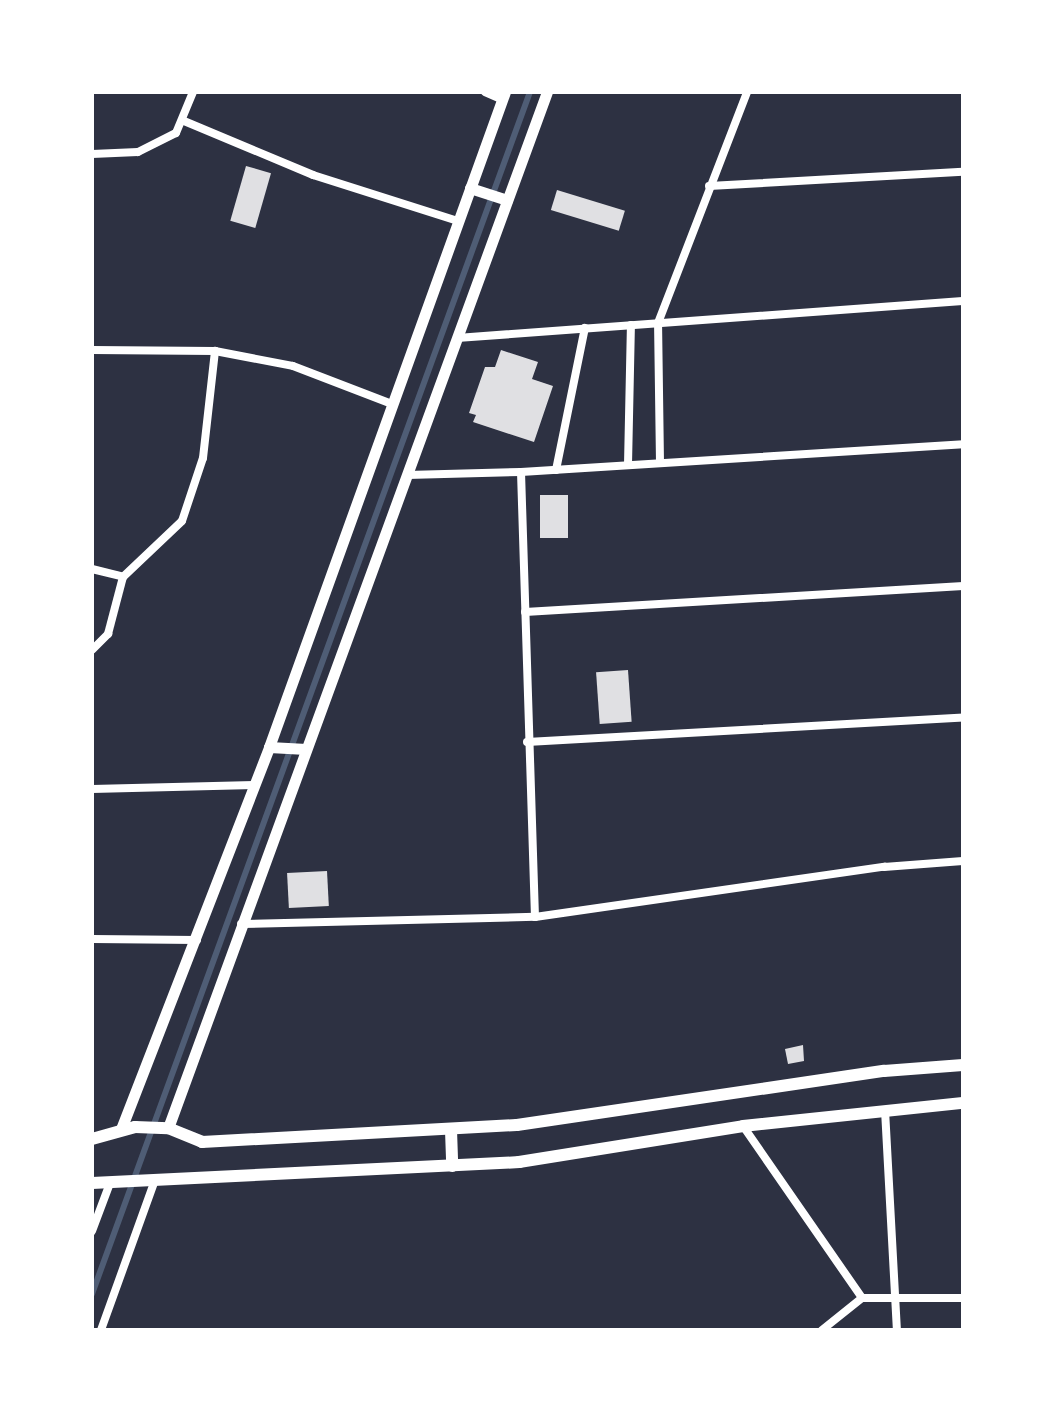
<!DOCTYPE html>
<style>
body{margin:0}
#map{position:relative;width:1055px;height:1422px;overflow:hidden;background:#2d3142;font-family:Quicksand,sans-serif}
div>[style]{position:absolute}
.stream>*{height:6px;margin:-3px;padding:0 3px;transform-origin:3px;border-radius:3px;background:#4f5d75}
.building>*{inset:0;background:#e0e0e3;transform-origin:0 0}
.minor>*{height:8px;margin:-4px;padding:0 4px;transform-origin:4px;border-radius:4px;background:#fff}
.tertiary>*{height:11px;margin:-5.5px;padding:0 5.5px;transform-origin:5.5px;border-radius:5.5px;background:#fff}
.secondary>*{height:12px;margin:-6px;padding:0 6px;transform-origin:6px;border-radius:6px;background:#fff}
span{translate:-50% -50%;white-space:nowrap;text-align:center;line-height:1.15;-webkit-text-stroke:6px #fff;paint-order:stroke}
.frame{position:absolute;inset:0;border:94px solid #fff;pointer-events:none}
</style>
<div id="map">
<div class="stream">
<i style="left:92px;top:1294px;width:1279px;rotate:-69.98deg"></i>
</div>
<div class="building">
<i style="left:246px;top:166px;width:26px;height:57px;rotate:16deg"></i>
<i style="left:557px;top:190px;width:71px;height:21px;rotate:17deg"></i>
<i style="clip-path:polygon(501px 350px,538px 362px,532px 379px,553px 386px,534px 442px,473px 422px,476px 415px,469px 413px,485px 367px,495px 367px)"></i>
<i style="left:540px;top:495px;width:28px;height:43px"></i>
<i style="left:628px;top:670px;width:52px;height:32px;rotate:86deg"></i>
<i style="left:327px;top:871px;width:35px;height:40px;rotate:87deg"></i>
<i style="clip-path:polygon(803px 1045px,804px 1061px,788px 1064px,785px 1049px)"></i>
</div>
<div class="minor">
<i style="left:485px;top:92px;width:20px;rotate:24deg"></i>
<i style="left:184px;top:121px;width:140px;rotate:22.7deg"></i>
<i style="left:313px;top:175px;width:152px;rotate:17.6deg"></i>
<i style="left:92px;top:154px;width:46px;rotate:-2.5deg"></i>
<i style="left:138px;top:152px;width:42px;rotate:-26.6deg"></i>
<i style="left:176px;top:133px;width:44px;rotate:-67.5deg"></i>
<i style="left:709px;top:186px;width:254px;rotate:-3.2deg"></i>
<i style="left:457px;top:338px;width:507px;rotate:-4.18deg"></i>
<i style="left:92px;top:350px;width:123px;rotate:0.5deg"></i>
<i style="left:215px;top:351px;width:79px;rotate:10.9deg"></i>
<i style="left:293px;top:366px;width:106px;rotate:21deg"></i>
<i style="left:660px;top:463px;width:140px;rotate:-90.8deg"></i>
<i style="left:658px;top:323px;width:248px;rotate:-68.9deg"></i>
<i style="left:628px;top:465px;width:140px;rotate:-88.8deg"></i>
<i style="left:556px;top:470px;width:145px;rotate:-78.5deg"></i>
<i style="left:521px;top:472px;width:445px;rotate:88.2deg"></i>
<i style="left:407px;top:475px;width:114px;rotate:-1.5deg"></i>
<i style="left:521px;top:472px;width:443px;rotate:-3.6deg"></i>
<i style="left:92px;top:569px;width:32px;rotate:14deg"></i>
<i style="left:123px;top:577px;width:81px;rotate:-43.5deg"></i>
<i style="left:182px;top:521px;width:66px;rotate:-71.6deg"></i>
<i style="left:203px;top:458px;width:108px;rotate:-83.6deg"></i>
<i style="left:525px;top:612px;width:439px;rotate:-3.4deg"></i>
<i style="left:92px;top:650px;width:23px;rotate:-45deg"></i>
<i style="left:108px;top:634px;width:59px;rotate:-75.3deg"></i>
<i style="left:527px;top:742px;width:437px;rotate:-3.2deg"></i>
<i style="left:92px;top:789px;width:162px;rotate:-1.4deg"></i>
<i style="left:241px;top:924px;width:294px;rotate:-1.4deg"></i>
<i style="left:535px;top:917px;width:353px;rotate:-8.2deg"></i>
<i style="left:884px;top:867px;width:79px;rotate:-4.3deg"></i>
<i style="left:92px;top:939px;width:105px;rotate:0.5deg"></i>
<i style="left:885px;top:1110px;width:220px;rotate:86.9deg"></i>
<i style="left:743px;top:1126px;width:209px;rotate:55.3deg"></i>
<i style="left:92px;top:1231px;width:51px;rotate:-69.4deg"></i>
<i style="left:101px;top:1330px;width:159px;rotate:-70.2deg"></i>
<i style="left:822px;top:1330px;width:51px;rotate:-38.7deg"></i>
<i style="left:862px;top:1298px;width:101px"></i>
</div>
<div class="tertiary">
<i style="left:470px;top:188px;width:39px;rotate:18deg"></i>
<i style="left:269px;top:747px;width:37px;rotate:3deg"></i>
<i style="left:168px;top:1128px;width:1103px;rotate:-69.91deg"></i>
<i style="left:121px;top:1129px;width:410px;rotate:-68.8deg"></i>
<i style="left:269px;top:747px;width:696px;rotate:-70.19deg"></i>
</div>
<div class="secondary">
<i style="left:451px;top:1130px;width:36px;rotate:88deg"></i>
<i style="left:92px;top:1139px;width:45px;rotate:-15.6deg"></i>
<i style="left:135px;top:1127px;width:33px;rotate:2deg"></i>
<i style="left:168px;top:1128px;width:37px;rotate:22deg"></i>
<i style="left:202px;top:1142px;width:315px;rotate:-3.1deg"></i>
<i style="left:517px;top:1125px;width:371px;rotate:-8.4deg"></i>
<i style="left:884px;top:1071px;width:79px;rotate:-4.3deg"></i>
<i style="left:92px;top:1183px;width:428px;rotate:-2.8deg"></i>
<i style="left:519px;top:1162px;width:227px;rotate:-9.1deg"></i>
<i style="left:743px;top:1126px;width:221px;rotate:-6deg"></i>
</div>
<div class="frame"></div>
</div>
